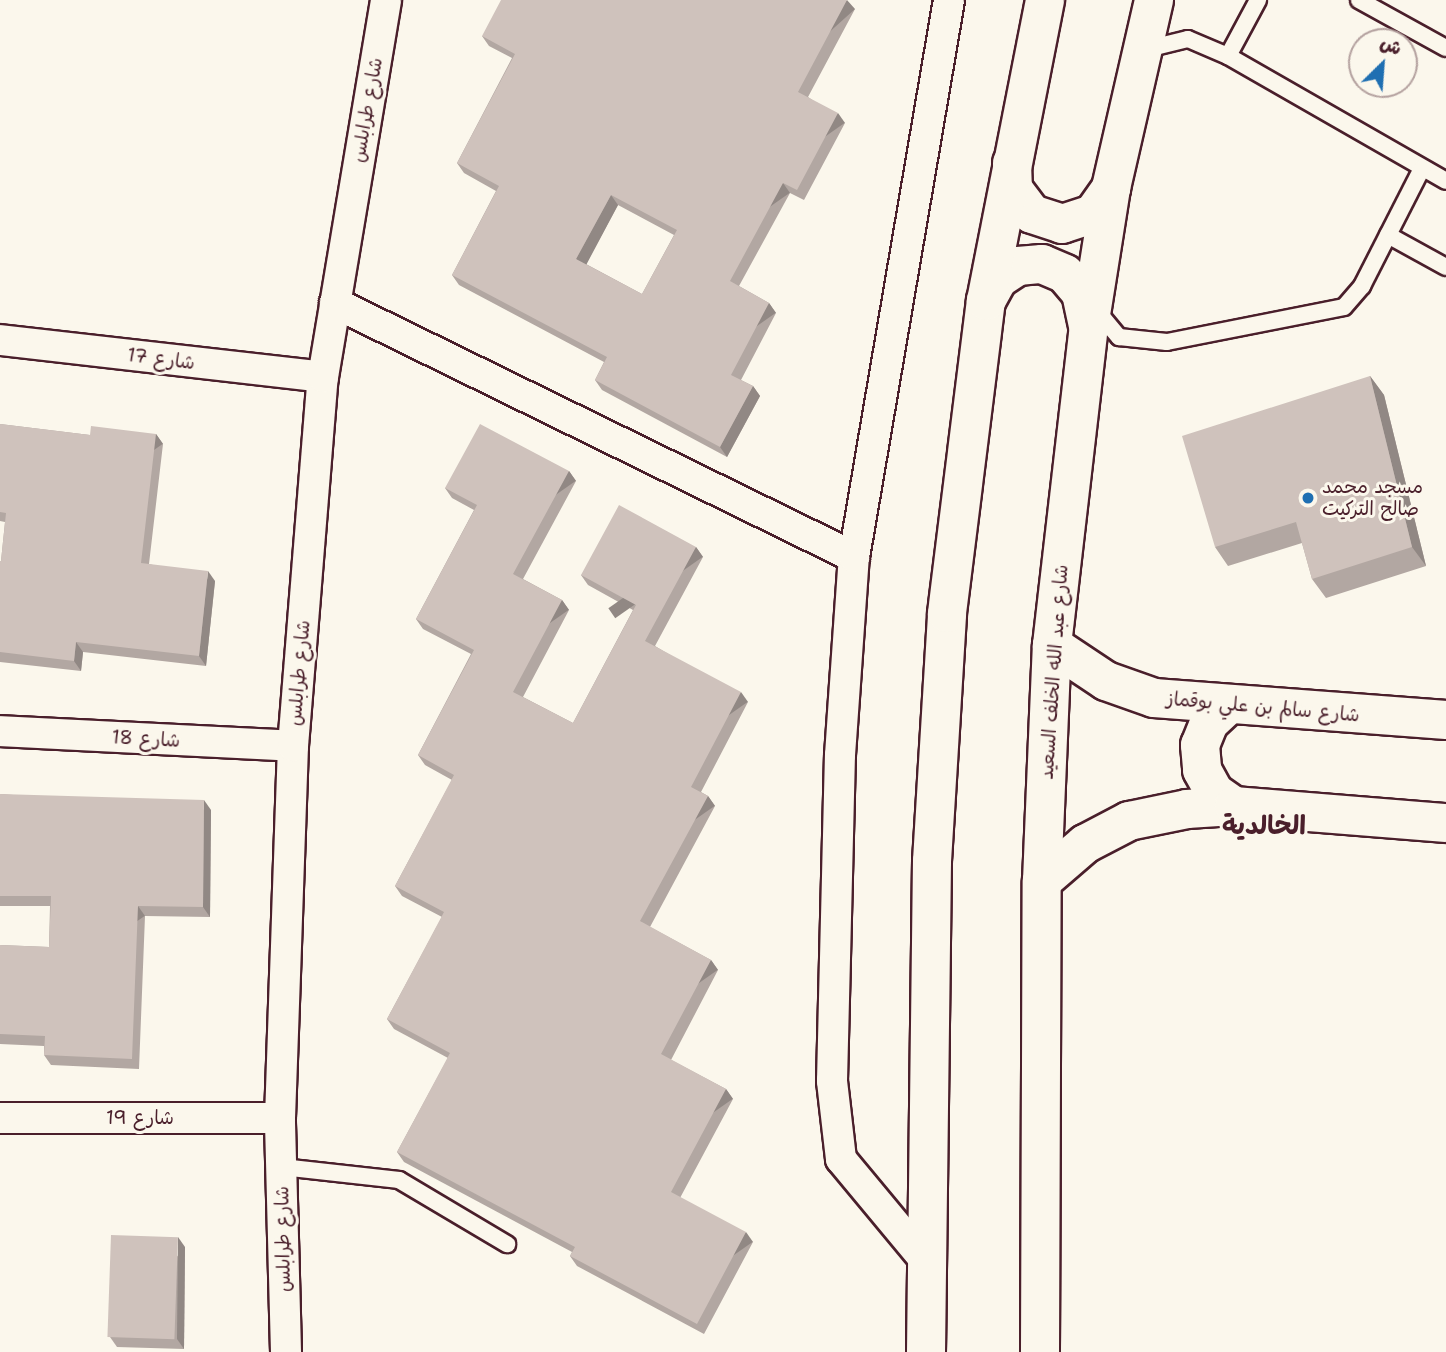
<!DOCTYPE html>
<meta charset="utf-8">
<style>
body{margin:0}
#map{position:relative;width:1446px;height:1352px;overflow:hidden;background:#fbf7ec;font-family:"Shantell Sans","Playpen Sans Arabic",sans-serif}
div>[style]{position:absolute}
.roads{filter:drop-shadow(2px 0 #4a1f2b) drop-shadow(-2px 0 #4a1f2b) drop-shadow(0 2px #4a1f2b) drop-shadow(0 -2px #4a1f2b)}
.service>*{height:16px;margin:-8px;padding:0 8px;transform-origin:8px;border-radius:8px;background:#fbf7ec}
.minor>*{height:30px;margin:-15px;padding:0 15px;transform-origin:15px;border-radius:15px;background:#fbf7ec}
.secondary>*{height:38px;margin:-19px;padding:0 19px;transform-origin:19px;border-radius:19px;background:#fbf7ec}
.wall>*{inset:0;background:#b2a7a2}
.shaded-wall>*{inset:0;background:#918884;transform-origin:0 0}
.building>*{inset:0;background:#cfc2bc;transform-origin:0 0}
.dots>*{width:19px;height:19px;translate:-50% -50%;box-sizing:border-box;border:4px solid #fbf7ec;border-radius:50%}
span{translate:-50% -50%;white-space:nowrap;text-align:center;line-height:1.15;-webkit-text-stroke:6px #fbf7ec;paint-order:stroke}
.street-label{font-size:19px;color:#4a1f2b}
.poi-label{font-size:19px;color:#4a1f2b}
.left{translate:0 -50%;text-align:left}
.district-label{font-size:26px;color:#4a1f2b;font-weight:700}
.north{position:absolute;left:1348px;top:28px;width:70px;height:70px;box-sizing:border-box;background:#fbf7ec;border:2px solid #b4a19f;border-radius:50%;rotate:25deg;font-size:19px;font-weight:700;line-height:28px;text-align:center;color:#4a1f2b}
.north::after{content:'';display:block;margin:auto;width:24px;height:32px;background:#1f6fb2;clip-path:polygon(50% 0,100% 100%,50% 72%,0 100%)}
</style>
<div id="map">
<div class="roads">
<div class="service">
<i style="left:1359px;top:0;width:99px;rotate:28.9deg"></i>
<i style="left:1147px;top:49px;width:42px;rotate:-13.7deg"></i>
<i style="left:1188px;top:39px;width:43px;rotate:23deg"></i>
<i style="left:1228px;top:56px;width:251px;rotate:29.8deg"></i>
<i style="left:1228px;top:56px;width:64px;rotate:-61.8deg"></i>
<i style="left:1388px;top:235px;width:66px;rotate:28.9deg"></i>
<i style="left:1098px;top:312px;width:33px;rotate:50deg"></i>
<i style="left:1119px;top:337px;width:48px;rotate:5.9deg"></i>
<i style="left:1167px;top:342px;width:180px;rotate:-11.2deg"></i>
<i style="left:1344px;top:307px;width:28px;rotate:-49deg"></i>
<i style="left:1362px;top:286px;width:132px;rotate:-63deg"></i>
<i style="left:282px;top:1167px;width:118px;rotate:6.3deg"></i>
<i style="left:399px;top:1180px;width:126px;rotate:30.7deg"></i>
</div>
<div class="minor">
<i style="left:335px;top:303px;width:578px;rotate:26.08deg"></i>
<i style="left:0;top:340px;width:325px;rotate:6.5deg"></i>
<i style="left:0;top:731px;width:293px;rotate:2.9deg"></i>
<i style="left:0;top:1118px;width:280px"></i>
<i style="left:924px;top:1259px;width:130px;rotate:-129.7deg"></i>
<i style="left:841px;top:1159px;width:79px;rotate:-96.6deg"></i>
<i style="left:832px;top:1081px;width:326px;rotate:-88.6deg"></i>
<i style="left:840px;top:755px;width:198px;rotate:-86deg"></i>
<i style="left:854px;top:557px;width:565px;rotate:-80.32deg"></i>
<i style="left:286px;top:1352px;width:234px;rotate:-91.5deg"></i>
<i style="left:280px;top:1118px;width:372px;rotate:-88deg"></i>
<i style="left:293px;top:746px;width:370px;rotate:-85.4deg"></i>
<i style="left:323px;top:377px;width:382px;rotate:-80.5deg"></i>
</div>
<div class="secondary">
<i style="left:1012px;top:163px;width:26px;rotate:88deg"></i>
<i style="left:1013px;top:189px;width:31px;rotate:53deg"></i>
<i style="left:1032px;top:214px;width:32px;rotate:18deg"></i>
<i style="left:1062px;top:224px;width:33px;rotate:-18deg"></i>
<i style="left:1093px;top:214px;width:32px;rotate:-55deg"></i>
<i style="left:986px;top:301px;width:25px;rotate:-61deg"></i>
<i style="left:998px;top:279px;width:24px;rotate:-33deg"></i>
<i style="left:1018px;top:266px;width:24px;rotate:-5deg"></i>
<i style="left:1042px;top:264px;width:25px;rotate:23deg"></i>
<i style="left:1065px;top:274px;width:25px;rotate:50deg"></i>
<i style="left:1081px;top:293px;width:33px;rotate:78deg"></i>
<i style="left:1052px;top:645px;width:65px;rotate:33.7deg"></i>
<i style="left:1106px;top:681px;width:51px;rotate:19.5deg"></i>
<i style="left:1154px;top:698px;width:293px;rotate:4.3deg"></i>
<i style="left:1227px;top:706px;width:25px;rotate:137deg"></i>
<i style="left:1209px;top:723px;width:24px;rotate:112deg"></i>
<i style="left:1200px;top:745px;width:25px;rotate:85deg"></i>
<i style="left:1202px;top:770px;width:25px;rotate:61deg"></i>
<i style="left:1214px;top:792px;width:24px;rotate:35deg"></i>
<i style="left:1042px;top:881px;width:57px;rotate:-40.7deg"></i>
<i style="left:1085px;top:844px;width:50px;rotate:-27.6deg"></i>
<i style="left:1129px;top:821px;width:59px;rotate:-11.7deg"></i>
<i style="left:1187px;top:809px;width:47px;rotate:-3.7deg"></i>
<i style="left:1234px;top:806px;width:213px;rotate:4.6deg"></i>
<i style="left:926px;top:1352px;width:491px;rotate:-89.3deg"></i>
<i style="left:932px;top:861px;width:248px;rotate:-86.5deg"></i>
<i style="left:947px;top:613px;width:314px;rotate:-82.9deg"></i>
<i style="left:986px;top:301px;width:307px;rotate:-78.9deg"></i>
<i style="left:1040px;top:1352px;width:471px;rotate:-89.8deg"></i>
<i style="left:1042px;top:881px;width:236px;rotate:-87.6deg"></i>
<i style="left:1052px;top:645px;width:320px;rotate:-83.4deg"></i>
<i style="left:1089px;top:327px;width:141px;rotate:-81deg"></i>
<i style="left:1111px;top:188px;width:193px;rotate:-77.1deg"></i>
</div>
</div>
<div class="wall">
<i style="clip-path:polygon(evenodd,855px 9px,808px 97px,845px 123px,804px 200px,790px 193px,739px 286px,769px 303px,776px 313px,741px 380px,753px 386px,760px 396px,727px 457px,602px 390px,595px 380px,604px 362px,459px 285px,452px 275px,496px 191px,464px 173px,457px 163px,512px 58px,489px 46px,482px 36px,855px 9px,618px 205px,674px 235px,642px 294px,586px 264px,618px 205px)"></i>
<i style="clip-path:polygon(1370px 376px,1384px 395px,1426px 566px,1326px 598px,1312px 579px,1302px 543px,1228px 566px,1215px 547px)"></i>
<i style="clip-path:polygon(0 424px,90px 435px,156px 434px,163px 444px,149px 564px,215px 581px,206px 666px,83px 652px,81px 671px,0 662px,0 561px,1px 561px,5px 522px,0 521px)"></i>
<i style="clip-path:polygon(569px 471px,576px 481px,523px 579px,562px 600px,569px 610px,523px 697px,573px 723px,633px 610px,588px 585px,581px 575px,696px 547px,703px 557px,655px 646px,748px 702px,701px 792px,708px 796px,715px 806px,650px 927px,711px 960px,718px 970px,671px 1060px,726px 1089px,733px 1099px,680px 1198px,753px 1242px,704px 1334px,577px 1266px,570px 1256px,572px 1252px,404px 1162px,397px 1152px,448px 1058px,394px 1029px,387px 1019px,442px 917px,402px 896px,395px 886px,452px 780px,425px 765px,418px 755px,471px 654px,423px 629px,416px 619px,474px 510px,452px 498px,445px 488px)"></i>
<i style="clip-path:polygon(0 794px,211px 810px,210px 917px,145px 916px,139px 1069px,51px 1065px,44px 1055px,44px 1046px,0 1044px,0 945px,49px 947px,50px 906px,0 906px)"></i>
<i style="clip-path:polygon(185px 1247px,184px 1349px,117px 1347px,110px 1337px)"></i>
</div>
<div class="shaded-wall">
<i style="left:847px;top:0;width:12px;height:104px;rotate:48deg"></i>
<i style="left:838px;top:113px;width:12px;height:87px;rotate:55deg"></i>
<i style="left:783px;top:183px;width:12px;height:111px;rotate:55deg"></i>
<i style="clip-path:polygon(611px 195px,618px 205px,584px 269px,576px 259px)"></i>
<i style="left:769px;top:303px;width:12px;height:81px;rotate:55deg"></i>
<i style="clip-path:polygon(1370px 376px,1384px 395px,1426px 566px,1412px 547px)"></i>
<i style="clip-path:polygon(753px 386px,760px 396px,727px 457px,720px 447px)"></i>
<i style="left:156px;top:434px;width:12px;height:130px;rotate:55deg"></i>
<i style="left:569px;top:471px;width:12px;height:117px;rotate:55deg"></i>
<i style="left:696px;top:547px;width:12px;height:107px;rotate:55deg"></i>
<i style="clip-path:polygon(208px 571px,215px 581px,206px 666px,199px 656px)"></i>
<i style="left:562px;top:600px;width:12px;height:104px;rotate:55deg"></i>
<i style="clip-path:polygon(76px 642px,83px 652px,81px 671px,74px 661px)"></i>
<i style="left:741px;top:692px;width:12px;height:107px;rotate:55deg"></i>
<i style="left:708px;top:796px;width:12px;height:142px;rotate:55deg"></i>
<i style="clip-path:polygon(204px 800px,211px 810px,210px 917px,203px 907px)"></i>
<i style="left:138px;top:906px;width:12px;height:153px;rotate:55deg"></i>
<i style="left:711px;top:960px;width:12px;height:106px;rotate:55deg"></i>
<i style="left:726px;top:1089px;width:12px;height:117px;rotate:55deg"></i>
<i style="left:746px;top:1232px;width:12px;height:104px;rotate:55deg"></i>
<i style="clip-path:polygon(178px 1237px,185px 1247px,184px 1349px,177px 1339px)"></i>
</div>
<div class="building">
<i style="clip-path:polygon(evenodd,501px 0,847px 0,798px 92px,838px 113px,797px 190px,783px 183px,730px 281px,769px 303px,731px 375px,753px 386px,720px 447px,595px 380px,607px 357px,452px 275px,499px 186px,457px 163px,515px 54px,482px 36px,501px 0,611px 195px,677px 230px,642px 294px,576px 259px,611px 195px)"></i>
<i style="clip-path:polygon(1370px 376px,1412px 547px,1312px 579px,1296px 522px,1215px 547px,1182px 436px)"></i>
<i style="clip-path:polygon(0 424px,90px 435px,91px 426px,156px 434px,141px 563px,208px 571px,199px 656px,76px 642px,74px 661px,0 652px,0 561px,1px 561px,6px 513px,0 512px)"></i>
<i style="clip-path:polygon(480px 424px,569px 471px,513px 574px,562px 600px,513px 692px,573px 723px,636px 605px,581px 575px,619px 505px,696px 547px,645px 641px,741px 692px,691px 787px,708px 796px,640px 921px,711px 960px,661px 1054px,726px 1089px,671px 1192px,746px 1232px,697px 1324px,570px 1256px,575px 1247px,397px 1152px,450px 1053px,387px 1019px,444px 912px,395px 886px,454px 775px,418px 755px,474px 650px,416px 619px,477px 505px,445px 488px)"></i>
<i style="clip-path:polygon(0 794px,204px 800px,203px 907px,138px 906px,132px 1059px,44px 1055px,45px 1036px,0 1034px,0 945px,49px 947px,51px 896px,0 896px)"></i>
<i style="left:111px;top:1235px;width:67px;height:102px;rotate:2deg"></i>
</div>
<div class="dots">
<i style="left:1308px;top:498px;background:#1f6fb2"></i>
</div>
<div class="street-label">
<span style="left:367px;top:110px;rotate:-80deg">شارع طرابلس</span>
<span style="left:161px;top:359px;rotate:7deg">شارع 17</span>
<span style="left:1054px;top:672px;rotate:-86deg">شارع عبد الله الخلف السعيد</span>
<span style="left:299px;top:673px;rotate:-85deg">شارع طرابلس</span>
<span style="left:1263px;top:707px;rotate:5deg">شارع سالم بن علي بوقماز</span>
<span style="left:146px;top:739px;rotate:3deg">شارع 18</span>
<span style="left:140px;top:1118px">شارع 19</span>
<span style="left:283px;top:1239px;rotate:-91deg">شارع طرابلس</span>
</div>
<div class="poi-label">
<span class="left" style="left:1322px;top:498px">مسجد محمد<br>صالح التركيت</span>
</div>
<div class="district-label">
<span style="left:1264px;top:825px">الخالدية</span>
</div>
<div class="north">ش</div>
</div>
